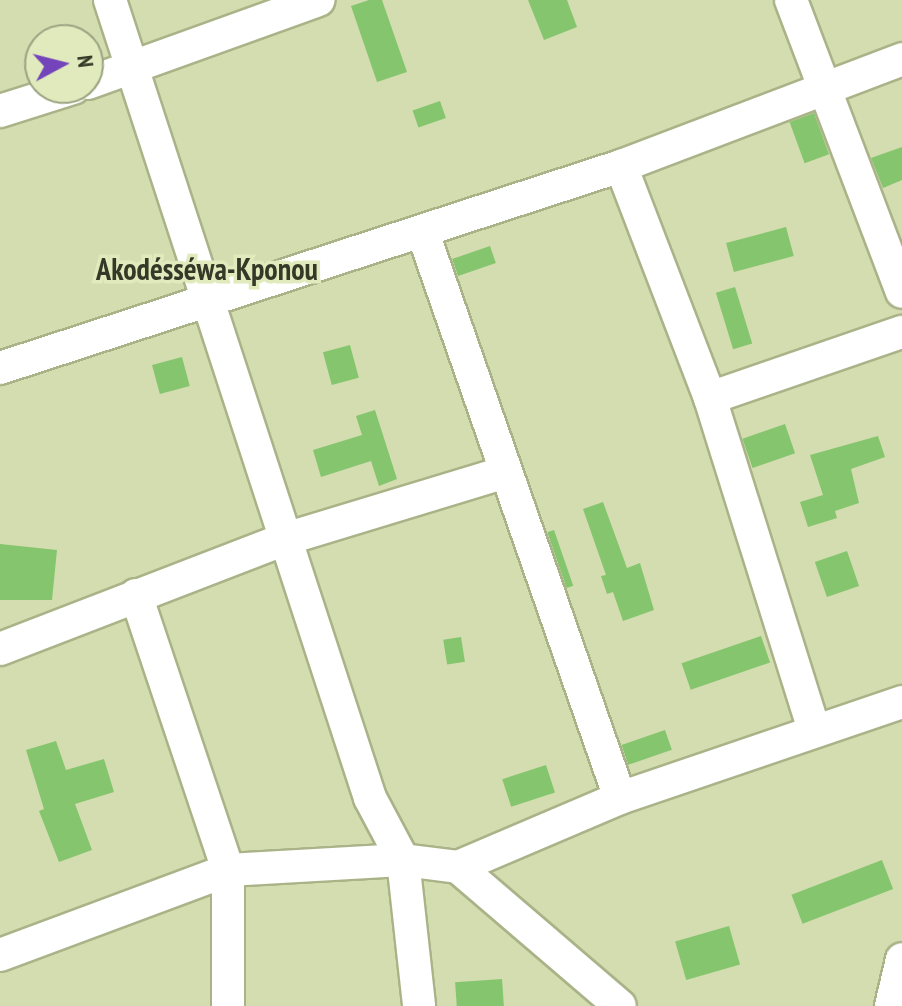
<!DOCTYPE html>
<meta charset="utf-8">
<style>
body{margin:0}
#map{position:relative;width:902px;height:1006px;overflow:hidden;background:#d3ddb0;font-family:"PT Sans Narrow",sans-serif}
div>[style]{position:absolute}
.building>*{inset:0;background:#84c56e;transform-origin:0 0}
.roads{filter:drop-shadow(2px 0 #aab388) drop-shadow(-2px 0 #aab388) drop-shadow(0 2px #aab388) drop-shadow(0 -2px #aab388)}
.minor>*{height:32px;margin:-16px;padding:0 16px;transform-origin:16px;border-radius:16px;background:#fff}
span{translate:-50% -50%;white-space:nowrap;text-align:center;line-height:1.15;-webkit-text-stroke:7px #e0eabd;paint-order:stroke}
.district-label{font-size:30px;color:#343826;font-weight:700}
.north{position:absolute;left:24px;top:24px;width:80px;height:80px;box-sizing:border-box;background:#e0eabd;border:2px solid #9ba381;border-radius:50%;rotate:83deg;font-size:22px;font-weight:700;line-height:32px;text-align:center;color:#343826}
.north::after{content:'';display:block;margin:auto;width:28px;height:36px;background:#7444bb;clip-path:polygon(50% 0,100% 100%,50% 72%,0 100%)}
</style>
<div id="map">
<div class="building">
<i style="clip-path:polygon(369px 0,382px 0,407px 72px,377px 82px,351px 6px)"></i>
<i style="clip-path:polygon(528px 0,567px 0,577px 27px,544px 40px)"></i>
<i style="left:440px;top:101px;width:18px;height:29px;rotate:71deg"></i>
<i style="left:814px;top:113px;width:44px;height:26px;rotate:70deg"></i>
<i style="clip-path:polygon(902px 147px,902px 180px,883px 188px,871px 158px)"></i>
<i style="left:786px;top:227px;width:30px;height:62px;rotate:75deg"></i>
<i style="left:490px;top:246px;width:18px;height:40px;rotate:71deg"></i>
<i style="left:735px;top:287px;width:59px;height:20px;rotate:73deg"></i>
<i style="left:350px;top:345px;width:34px;height:28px;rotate:75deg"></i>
<i style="left:182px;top:357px;width:30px;height:31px;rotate:75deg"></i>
<i style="clip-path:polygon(375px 410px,397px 479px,379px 486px,371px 461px,321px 477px,313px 450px,362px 435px,356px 416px)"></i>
<i style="left:785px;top:424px;width:31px;height:45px;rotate:71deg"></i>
<i style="clip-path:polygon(878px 436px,885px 457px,851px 469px,859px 503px,835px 511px,837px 518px,808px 527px,800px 502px,823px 495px,810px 455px)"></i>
<i style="clip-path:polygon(603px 502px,627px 568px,640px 563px,654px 610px,623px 621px,613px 592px,607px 594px,601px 576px,606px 575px,583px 509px)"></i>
<i style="left:554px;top:530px;width:59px;height:7px;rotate:71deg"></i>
<i style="clip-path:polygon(0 544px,57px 550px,52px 600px,0 600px)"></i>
<i style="left:847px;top:551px;width:37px;height:34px;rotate:71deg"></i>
<i style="left:761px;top:636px;width:28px;height:84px;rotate:71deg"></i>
<i style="left:461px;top:637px;width:25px;height:18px;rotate:81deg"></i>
<i style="left:665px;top:730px;width:21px;height:46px;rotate:71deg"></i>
<i style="clip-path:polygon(56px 741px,66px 770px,104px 759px,114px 792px,75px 804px,92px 850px,59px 862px,39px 811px,44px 809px,26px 750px)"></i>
<i style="left:546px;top:765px;width:29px;height:46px;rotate:72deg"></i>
<i style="left:882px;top:860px;width:31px;height:97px;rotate:69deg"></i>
<i style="left:729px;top:926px;width:40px;height:56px;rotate:74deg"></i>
<i style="left:502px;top:979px;width:27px;height:47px;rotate:86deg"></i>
</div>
<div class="roads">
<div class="minor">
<i style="left:110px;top:0;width:839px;rotate:71.95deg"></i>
<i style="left:370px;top:798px;width:70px;rotate:62deg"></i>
<i style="left:403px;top:860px;width:147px;rotate:83.7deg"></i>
<i style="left:791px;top:0;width:312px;rotate:69.2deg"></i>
<i style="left:88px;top:83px;width:245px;rotate:-19.8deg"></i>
<i style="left:0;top:111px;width:77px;rotate:-17.5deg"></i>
<i style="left:621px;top:166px;width:248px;rotate:69deg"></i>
<i style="left:710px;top:398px;width:348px;rotate:72.6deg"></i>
<i style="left:423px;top:233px;width:598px;rotate:70.78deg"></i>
<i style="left:0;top:368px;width:653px;rotate:-18.02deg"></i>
<i style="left:621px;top:166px;width:301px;rotate:-20.8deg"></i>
<i style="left:710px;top:398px;width:203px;rotate:-19deg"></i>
<i style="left:136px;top:595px;width:290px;rotate:71.5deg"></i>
<i style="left:228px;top:870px;width:136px;rotate:90deg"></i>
<i style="left:0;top:649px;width:302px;rotate:-21.1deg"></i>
<i style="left:282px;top:540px;width:230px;rotate:-16.9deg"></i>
<i style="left:458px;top:867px;width:213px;rotate:40.6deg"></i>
<i style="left:0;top:955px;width:243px;rotate:-20.4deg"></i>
<i style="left:228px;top:870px;width:175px;rotate:-3.3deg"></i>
<i style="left:403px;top:860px;width:55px;rotate:7.3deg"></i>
<i style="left:458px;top:867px;width:176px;rotate:-23.1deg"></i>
<i style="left:620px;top:798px;width:298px;rotate:-18.8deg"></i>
<i style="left:891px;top:1006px;width:48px;rotate:-76.8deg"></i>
</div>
</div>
<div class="district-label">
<span style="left:207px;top:269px">Akodésséwa-Kponou</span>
</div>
<div class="north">N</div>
</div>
